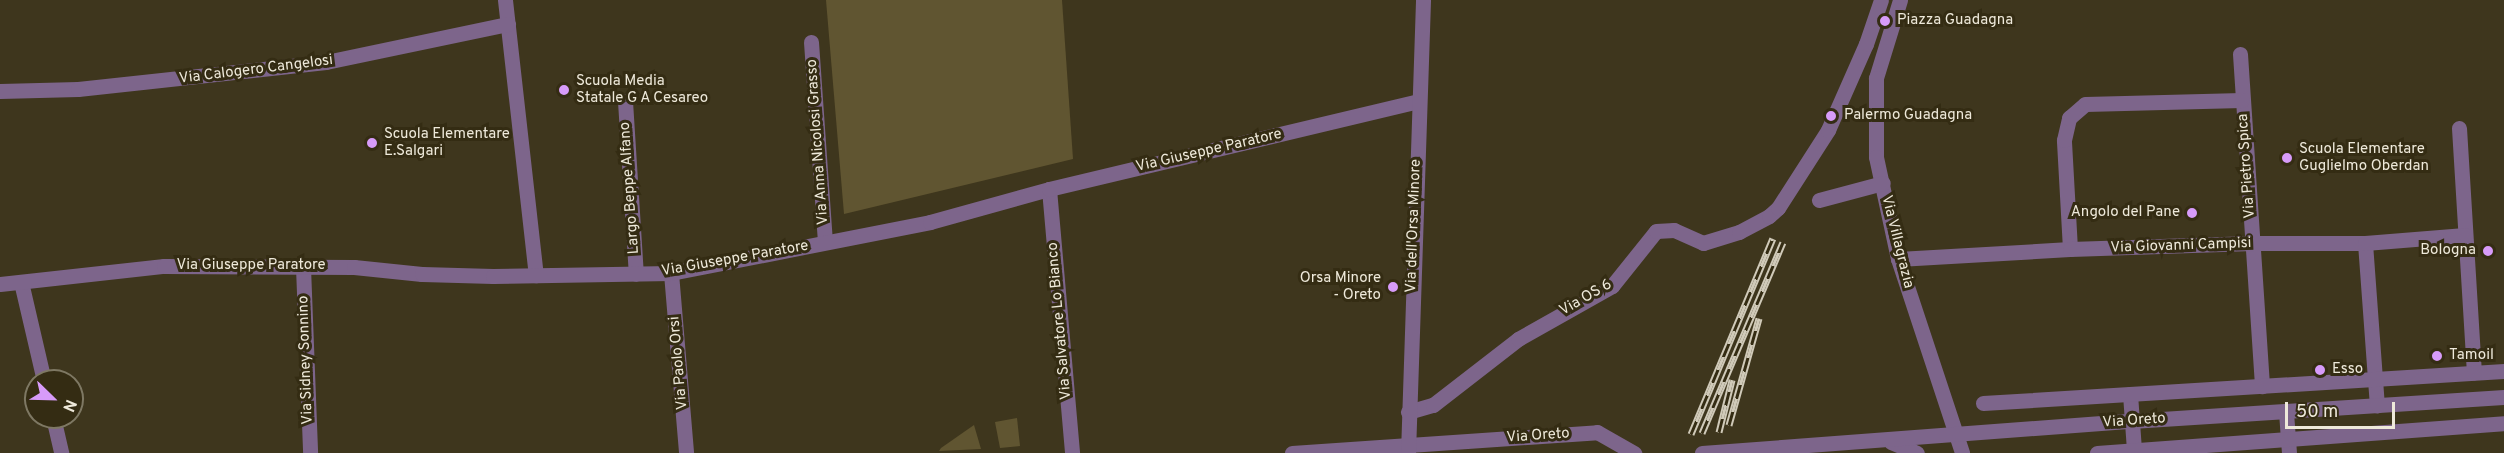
<!DOCTYPE html>
<style>
body{margin:0}
#map{position:relative;width:2504px;height:453px;overflow:hidden;background:#3e361d;font-family:Overpass,sans-serif}
div>[style]{position:absolute}
.green>*{inset:0;background:#605531}
.minor>*{height:15px;margin:-7.5px;padding:0 7.5px;transform-origin:7.5px;border-radius:7.5px;background:#7d658b}
.rail>*{height:7px;margin-top:-3.5px;transform-origin:0;background:repeating-linear-gradient(90deg,#342c13 0 14px,#d0cab9 0 28px);box-sizing:border-box;border-block:2px solid #d0cab9}
.dots>*{width:16px;height:16px;translate:-50% -50%;box-sizing:border-box;border:3px solid #342c13;border-radius:50%}
span{translate:-50% -50%;white-space:nowrap;text-align:center;line-height:1.15;-webkit-text-stroke:6px #342c13;paint-order:stroke}
.poi-label{font-size:15px;color:#eee9da}
.left{translate:0 -50%;text-align:left}
.right{translate:-100% -50%;text-align:right}
.street-label{font-size:15px;color:#eee9da}
.north{position:absolute;left:24px;top:369px;width:60px;height:60px;box-sizing:border-box;background:#342c13;border:2px solid #7e7863;border-radius:50%;rotate:113deg;font-size:16px;font-weight:700;line-height:24px;text-align:center;color:#eee9da}
.north::after{content:'';display:block;margin:auto;width:21px;height:27px;background:#d79bf9;clip-path:polygon(50% 0,100% 100%,50% 72%,0 100%)}
.scale{position:absolute;left:2285px;top:402px;width:110px;height:27px;box-sizing:border-box;border:3px solid #eee9da;border-top:0;padding-left:8px;font-size:18px;line-height:21px;white-space:nowrap;color:#eee9da;-webkit-text-stroke:4px #342c13;paint-order:stroke}
</style>
<div id="map">
<div class="green">
<i style="clip-path:polygon(826px 0,1062px 0,1073px 159px,844px 214px)"></i>
<i style="clip-path:polygon(1017px 418px,1020px 446px,1000px 448px,995px 422px)"></i>
<i style="clip-path:polygon(974px 425px,981px 449px,939px 451px,941px 448px)"></i>
</div>
<div class="minor">
<i style="left:505px;top:0;width:277px;rotate:83.6deg"></i>
<i style="left:1900px;top:0;width:82px;rotate:107.1deg"></i>
<i style="left:1876px;top:78px;width:79px;rotate:90deg"></i>
<i style="left:1876px;top:157px;width:104px;rotate:77.8deg"></i>
<i style="left:1898px;top:259px;width:204px;rotate:71.7deg"></i>
<i style="left:811px;top:42px;width:200px;rotate:86deg"></i>
<i style="left:2240px;top:54px;width:333px;rotate:86.2deg"></i>
<i style="left:0;top:91px;width:78px;rotate:-1.5deg"></i>
<i style="left:78px;top:89px;width:249px;rotate:-6.2deg"></i>
<i style="left:326px;top:62px;width:186px;rotate:-11.8deg"></i>
<i style="left:625px;top:101px;width:173px;rotate:86.4deg"></i>
<i style="left:2459px;top:128px;width:245px;rotate:86.5deg"></i>
<i style="left:1049px;top:189px;width:265px;rotate:85deg"></i>
<i style="left:1819px;top:200px;width:66px;rotate:-14.9deg"></i>
<i style="left:2365px;top:243px;width:163px;rotate:85.8deg"></i>
<i style="left:2070px;top:249px;width:109px;rotate:-93.2deg"></i>
<i style="left:2064px;top:140px;width:23px;rotate:-77deg"></i>
<i style="left:2069px;top:118px;width:21px;rotate:-41deg"></i>
<i style="left:2085px;top:104px;width:157px;rotate:-1.5deg"></i>
<i style="left:1898px;top:259px;width:172px;rotate:-3.3deg"></i>
<i style="left:2070px;top:249px;width:183px;rotate:-1.9deg"></i>
<i style="left:2253px;top:243px;width:112px"></i>
<i style="left:2365px;top:243px;width:100px;rotate:-4.6deg"></i>
<i style="left:303px;top:267px;width:186px;rotate:87.8deg"></i>
<i style="left:671px;top:273px;width:181px;rotate:85.2deg"></i>
<i style="left:21px;top:282px;width:102px;rotate:76.9deg"></i>
<i style="left:0;top:284px;width:165px;rotate:-6.3deg"></i>
<i style="left:164px;top:266px;width:190px;rotate:0.3deg"></i>
<i style="left:354px;top:267px;width:68px;rotate:5.9deg"></i>
<i style="left:422px;top:274px;width:71px;rotate:1.6deg"></i>
<i style="left:493px;top:276px;width:178px;rotate:-1deg"></i>
<i style="left:671px;top:273px;width:264px;rotate:-11.1deg"></i>
<i style="left:930px;top:222px;width:123px;rotate:-15.5deg"></i>
<i style="left:1049px;top:189px;width:380px;rotate:-13.4deg"></i>
<i style="left:2130px;top:394px;width:56px;rotate:85.9deg"></i>
<i style="left:1983px;top:403px;width:522px;rotate:-3.51deg"></i>
<i style="left:1408px;top:412px;width:26px;rotate:-16deg"></i>
<i style="left:1433px;top:405px;width:108px;rotate:-37.8deg"></i>
<i style="left:1518px;top:339px;width:108px;rotate:-29.4deg"></i>
<i style="left:1612px;top:286px;width:70px;rotate:-51.3deg"></i>
<i style="left:1656px;top:231px;width:18px;rotate:-3deg"></i>
<i style="left:1674px;top:230px;width:32px;rotate:24deg"></i>
<i style="left:1703px;top:243px;width:38px;rotate:-17deg"></i>
<i style="left:1739px;top:232px;width:34px;rotate:-28deg"></i>
<i style="left:1769px;top:216px;width:12px;rotate:-42deg"></i>
<i style="left:1778px;top:208px;width:93px;rotate:-57.3deg"></i>
<i style="left:1828px;top:130px;width:94px;rotate:-66.2deg"></i>
<i style="left:1866px;top:44px;width:46px;rotate:-71.2deg"></i>
<i style="left:2286px;top:412px;width:41px;rotate:85.8deg"></i>
<i style="left:53px;top:417px;width:37px;rotate:77deg"></i>
<i style="left:1891px;top:442px;width:28px;rotate:23deg"></i>
<i style="left:1292px;top:453px;width:306px;rotate:-3.9deg"></i>
<i style="left:1597px;top:432px;width:43px;rotate:29.6deg"></i>
<i style="left:1408px;top:453px;width:453px;rotate:-88.1deg"></i>
<i style="left:1702px;top:453px;width:430px;rotate:-4.3deg"></i>
<i style="left:2131px;top:421px;width:374px;rotate:-3.7deg"></i>
<i style="left:2097px;top:453px;width:408px;rotate:-4.2deg"></i>
</div>
<div class="rail">
<i style="left:1729px;top:425px;width:111px;rotate:-74.3deg"></i>
<i style="left:1719px;top:432px;width:54px;rotate:-76deg"></i>
<i style="left:1702px;top:433px;width:207px;rotate:-67deg"></i>
<i style="left:1691px;top:434px;width:212px;rotate:-67.3deg"></i>
</div>
<div class="dots">
<i style="left:1885px;top:21px;background:#d79bf9"></i>
<i style="left:564px;top:90px;background:#d79bf9"></i>
<i style="left:1831px;top:116px;background:#d79bf9"></i>
<i style="left:372px;top:143px;background:#d79bf9"></i>
<i style="left:2287px;top:158px;background:#d79bf9"></i>
<i style="left:2192px;top:213px;background:#d79bf9"></i>
<i style="left:2488px;top:251px;background:#d79bf9"></i>
<i style="left:1393px;top:287px;background:#d79bf9"></i>
<i style="left:2437px;top:356px;background:#d79bf9"></i>
<i style="left:2320px;top:370px;background:#d79bf9"></i>
</div>
<div class="poi-label">
<span class="left" style="left:1897px;top:21px">Piazza Guadagna</span>
<span class="left" style="left:576px;top:90px">Scuola Media<br>Statale G A Cesareo</span>
<span class="left" style="left:1844px;top:116px">Palermo Guadagna</span>
<span class="left" style="left:384px;top:143px">Scuola Elementare<br>E.Salgari</span>
<span class="left" style="left:2299px;top:158px">Scuola Elementare<br>Guglielmo Oberdan</span>
<span class="right" style="left:2180px;top:213px">Angolo del Pane</span>
<span class="right" style="left:2476px;top:251px">Bologna</span>
<span class="right" style="left:1381px;top:287px">Orsa Minore<br>- Oreto</span>
<span class="left" style="left:2449px;top:356px">Tamoil</span>
<span class="left" style="left:2332px;top:370px">Esso</span>
</div>
<div class="street-label">
<span style="left:256px;top:70px;rotate:-7deg">Via Calogero Cangelosi</span>
<span style="left:818px;top:142px;rotate:-94deg">Via Anna Nicolosi Grasso</span>
<span style="left:1209px;top:151px;rotate:-13deg">Via Giuseppe Paratore</span>
<span style="left:2247px;top:166px;rotate:-94deg">Via Pietro Spica</span>
<span style="left:630px;top:188px;rotate:-94deg">Largo Beppe Alfano</span>
<span style="left:1414px;top:226px;rotate:-88deg">Via dell'Orsa Minore</span>
<span style="left:1897px;top:242px;rotate:76deg">Via Villagrazia</span>
<span style="left:2181px;top:246px;rotate:-2deg">Via Giovanni Campisi</span>
<span style="left:735px;top:259px;rotate:-10deg">Via Giuseppe Paratore</span>
<span style="left:251px;top:266px">Via Giuseppe Paratore</span>
<span style="left:1586px;top:298px;rotate:-30deg">Via OS 6</span>
<span style="left:1060px;top:321px;rotate:-95deg">Via Salvatore Lo Bianco</span>
<span style="left:306px;top:360px;rotate:-92deg">Via Sidney Sonnino</span>
<span style="left:679px;top:363px;rotate:-95deg">Via Paolo Orsi</span>
<span style="left:2134px;top:421px;rotate:-4deg">Via Oreto</span>
<span style="left:1538px;top:436px;rotate:-4deg">Via Oreto</span>
</div>
<div class="north">N</div>
<div class="scale">50 m</div>
</div>
